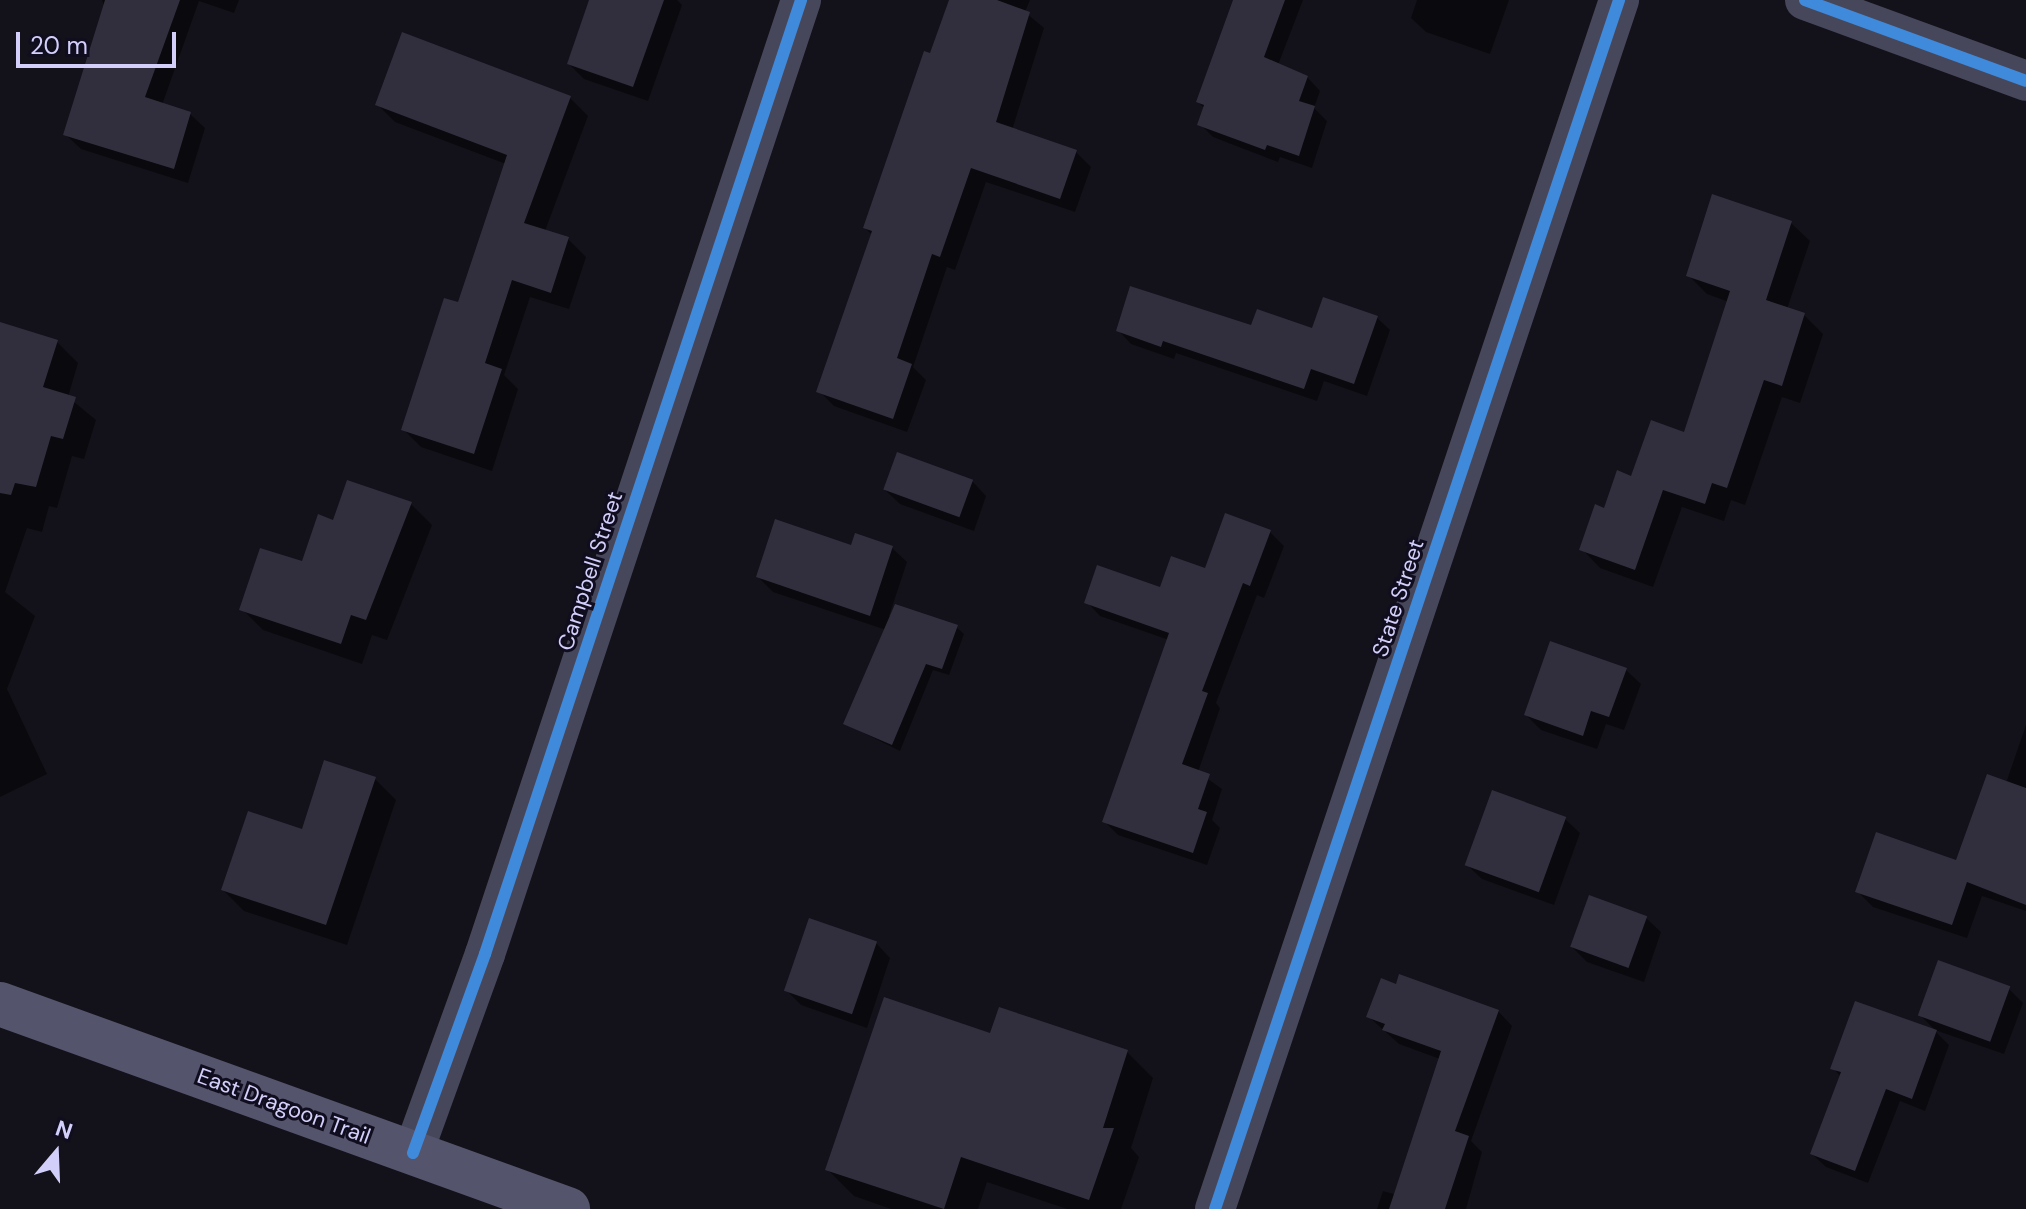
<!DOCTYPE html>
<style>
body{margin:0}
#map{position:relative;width:2026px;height:1209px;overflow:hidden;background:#13121a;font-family:"DM Sans",sans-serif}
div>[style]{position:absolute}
.shadow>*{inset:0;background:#0007}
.building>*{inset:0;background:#312f3d;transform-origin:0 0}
.street>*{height:40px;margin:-20px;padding:0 20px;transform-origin:20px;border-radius:20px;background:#47475b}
.secondary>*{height:44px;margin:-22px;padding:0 22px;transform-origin:22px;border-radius:22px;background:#54546d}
.cycleway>*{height:12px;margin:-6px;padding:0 6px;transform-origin:6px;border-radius:6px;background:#408adc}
span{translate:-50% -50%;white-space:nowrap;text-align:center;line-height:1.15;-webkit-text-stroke:6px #100e1e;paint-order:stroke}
.street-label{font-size:22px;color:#d3cffb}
.north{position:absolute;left:16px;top:1113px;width:80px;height:80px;-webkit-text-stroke:6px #100e1e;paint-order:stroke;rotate:19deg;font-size:22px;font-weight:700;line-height:32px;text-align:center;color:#d3cffb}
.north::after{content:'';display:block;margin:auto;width:28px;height:36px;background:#d3cffb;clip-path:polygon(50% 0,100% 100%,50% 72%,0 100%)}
.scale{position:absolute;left:16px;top:32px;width:160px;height:36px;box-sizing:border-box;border:4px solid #d3cffb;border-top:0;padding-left:10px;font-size:24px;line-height:28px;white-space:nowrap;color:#d3cffb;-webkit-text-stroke:6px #100e1e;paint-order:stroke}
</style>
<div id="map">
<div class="shadow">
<i style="clip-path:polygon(102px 0,239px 0,234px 13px,199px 1px,162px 105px,190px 114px,205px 128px,188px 183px,81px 149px,66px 135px,105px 8px)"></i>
<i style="clip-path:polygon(591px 0,677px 0,682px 5px,648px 101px,584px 79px,569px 64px)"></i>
<i style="clip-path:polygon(951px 0,1030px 0,1025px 12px,1044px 28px,1012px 130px,1076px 152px,1091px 167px,1075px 212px,986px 182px,955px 270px,947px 267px,913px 367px,926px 380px,907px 432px,834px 406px,819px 391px,872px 235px,865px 228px)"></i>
<i style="clip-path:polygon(1235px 0,1303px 0,1278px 65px,1307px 77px,1320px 91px,1314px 108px,1327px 121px,1312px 168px,1280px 157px,1278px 162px,1213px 137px,1200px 124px,1205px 109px,1198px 102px)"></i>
<i style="clip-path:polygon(1417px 0,1509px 0,1490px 54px,1426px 32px,1411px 18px)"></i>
<i style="clip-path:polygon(570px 98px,588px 116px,545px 231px,568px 239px,586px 257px,569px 309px,530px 297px,504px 375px,518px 389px,492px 471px,421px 447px,403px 429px,459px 305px,506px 164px,395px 122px,378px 105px)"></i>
<i style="clip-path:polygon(1791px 223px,1810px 241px,1787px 309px,1804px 315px,1823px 334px,1800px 403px,1782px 397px,1745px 505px,1731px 500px,1724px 521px,1682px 507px,1653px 587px,1600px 568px,1582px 549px,1633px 479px,1686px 434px,1729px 302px,1707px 294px,1689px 276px)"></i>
<i style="clip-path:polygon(1376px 317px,1390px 330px,1367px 396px,1324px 381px,1317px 401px,1176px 353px,1174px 359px,1131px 344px,1118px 330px,1314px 330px)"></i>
<i style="clip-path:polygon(0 328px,56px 341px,78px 363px,68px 397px,96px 420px,84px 459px,72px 456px,57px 508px,49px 506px,42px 532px,27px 528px,5px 592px,35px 616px,7px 689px,47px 774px,0 797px)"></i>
<i style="clip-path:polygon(972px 481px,986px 496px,974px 531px,900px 504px,885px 490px)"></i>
<i style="clip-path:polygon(411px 504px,432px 525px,387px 640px,372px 635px,362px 664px,263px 630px,242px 609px,304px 564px,335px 522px)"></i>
<i style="clip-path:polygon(1270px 532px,1284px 546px,1264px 598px,1257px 595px,1216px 703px,1220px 708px,1198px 772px,1222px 789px,1212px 820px,1220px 828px,1207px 865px,1118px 835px,1104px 821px,1169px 640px,1100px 616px,1087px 602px,1161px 589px,1206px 570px)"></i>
<i style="clip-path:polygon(853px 547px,892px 548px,907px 562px,889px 616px,956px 627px,964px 634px,949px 675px,933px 670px,900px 751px,846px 724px,886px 630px,773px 592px,758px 577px)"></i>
<i style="clip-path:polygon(1626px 670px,1641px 684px,1624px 730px,1606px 724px,1597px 749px,1541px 730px,1526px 715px)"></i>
<i style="clip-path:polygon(2026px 725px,2026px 911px,1982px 896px,1967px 938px,1873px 907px,1858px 892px,1957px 862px,2006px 783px)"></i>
<i style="clip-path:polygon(375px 779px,396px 800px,347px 945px,244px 911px,223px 890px)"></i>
<i style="clip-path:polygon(1565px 819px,1580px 833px,1554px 905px,1482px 879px,1467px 865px)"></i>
<i style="clip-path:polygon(1646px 918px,1661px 932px,1644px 982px,1587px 962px,1572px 947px)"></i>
<i style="clip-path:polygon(876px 943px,890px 958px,867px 1028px,801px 1005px,786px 990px)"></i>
<i style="clip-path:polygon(2008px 988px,2023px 1003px,2004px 1054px,1935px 1030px,1920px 1015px)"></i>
<i style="clip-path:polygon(1498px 1011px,1512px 1026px,1471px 1141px,1482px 1152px,1466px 1209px,1377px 1209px,1383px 1191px,1394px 1194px,1440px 1059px,1399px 1044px,1369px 1017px)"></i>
<i style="clip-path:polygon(1936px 1032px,1949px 1045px,1925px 1111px,1900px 1101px,1868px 1183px,1826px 1167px,1812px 1154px,1841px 1077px,1833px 1068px)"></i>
<i style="clip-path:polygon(992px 1035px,1127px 1052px,1153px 1078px,1131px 1148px,1139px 1157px,1121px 1209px,1067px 1209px,987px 1182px,978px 1209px,891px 1209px,854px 1196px,828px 1170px)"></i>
</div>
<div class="building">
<i style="clip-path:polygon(105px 0,180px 0,145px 97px,191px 112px,174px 169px,63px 135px)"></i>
<i style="clip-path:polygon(589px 0,664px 0,633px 87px,567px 64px)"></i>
<i style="clip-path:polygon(949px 0,997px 0,1030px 12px,996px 122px,1077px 150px,1060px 199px,971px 168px,940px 257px,932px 254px,897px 358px,912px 364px,893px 419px,816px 392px,872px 231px,863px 228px,924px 51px,930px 53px)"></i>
<i style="clip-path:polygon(1233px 0,1285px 0,1264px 57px,1308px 76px,1299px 101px,1315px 106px,1299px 156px,1267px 145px,1265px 150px,1197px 125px,1204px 105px,1196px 102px)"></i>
<i style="clip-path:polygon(402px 32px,571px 96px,524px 223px,569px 237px,551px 293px,512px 280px,485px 363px,502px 369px,474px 454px,401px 430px,444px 298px,458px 302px,507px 155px,375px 105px)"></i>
<i style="clip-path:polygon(1712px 194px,1792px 221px,1766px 300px,1805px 313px,1782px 386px,1764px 380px,1727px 488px,1712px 483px,1705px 504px,1663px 490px,1635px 570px,1579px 550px,1595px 504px,1604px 508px,1617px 470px,1631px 476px,1651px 420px,1684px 432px,1730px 291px,1686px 276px)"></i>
<i style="clip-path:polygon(1130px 286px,1251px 325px,1257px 309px,1312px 328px,1323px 297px,1378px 316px,1354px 384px,1311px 369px,1304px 389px,1163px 341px,1161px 347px,1116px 331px)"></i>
<i style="clip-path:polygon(0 322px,58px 340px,43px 387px,76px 397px,63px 439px,51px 436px,36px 487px,15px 483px,11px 495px,0 493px)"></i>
<i style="left:897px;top:452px;width:81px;height:40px;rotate:20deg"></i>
<i style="clip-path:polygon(347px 480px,412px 502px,366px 620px,351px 615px,341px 644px,239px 610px,260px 548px,302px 561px,318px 514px,333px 520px)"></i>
<i style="clip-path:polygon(1225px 513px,1271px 530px,1250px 586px,1243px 583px,1202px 691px,1208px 693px,1182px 764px,1210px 774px,1198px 809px,1207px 812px,1193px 853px,1102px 822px,1169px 633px,1084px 603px,1097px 565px,1160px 587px,1171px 556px,1205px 568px)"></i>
<i style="clip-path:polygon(775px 519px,851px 545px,855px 533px,893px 546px,870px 616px,756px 577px)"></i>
<i style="clip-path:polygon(895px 604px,958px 625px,942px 669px,926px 664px,892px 745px,843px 724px)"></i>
<i style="clip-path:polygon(1550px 641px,1627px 668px,1609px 717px,1591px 711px,1583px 736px,1524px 715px)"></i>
<i style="clip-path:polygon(324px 760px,376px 777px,326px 925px,221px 890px,248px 811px,302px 829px)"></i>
<i style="clip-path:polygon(1987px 774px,2026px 788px,2026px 905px,1967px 882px,1952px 925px,1855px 892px,1876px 832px,1956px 860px)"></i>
<i style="left:1492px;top:790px;width:79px;height:80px;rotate:20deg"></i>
<i style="left:1589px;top:895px;width:62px;height:55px;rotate:20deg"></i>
<i style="left:809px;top:918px;width:72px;height:77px;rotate:19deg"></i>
<i style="left:1938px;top:960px;width:77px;height:59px;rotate:20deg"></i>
<i style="clip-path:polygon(1399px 974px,1499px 1010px,1455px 1131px,1469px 1136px,1445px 1209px,1389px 1209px,1441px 1051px,1382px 1030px,1385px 1024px,1366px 1017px,1381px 978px,1396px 984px)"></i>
<i style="clip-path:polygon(884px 997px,990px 1033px,999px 1007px,1128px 1050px,1103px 1128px,1114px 1128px,1089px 1200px,961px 1157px,944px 1209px,825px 1170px)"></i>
<i style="clip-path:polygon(1855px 1001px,1937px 1030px,1912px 1099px,1886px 1089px,1855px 1171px,1810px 1154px,1841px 1072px,1830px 1069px)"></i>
</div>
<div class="street">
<i style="left:1805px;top:0;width:235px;rotate:20.1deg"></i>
<i style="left:413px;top:1153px;width:212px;rotate:-70.1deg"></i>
<i style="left:485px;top:954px;width:1005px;rotate:-71.67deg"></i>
<i style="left:1215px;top:1209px;width:1275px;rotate:-71.52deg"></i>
</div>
<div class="secondary">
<i style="left:0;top:1004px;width:604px;rotate:19.85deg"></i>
</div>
<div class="cycleway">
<i style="left:1805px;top:0;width:235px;rotate:20.1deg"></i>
<i style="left:413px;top:1153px;width:212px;rotate:-70.1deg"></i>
<i style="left:485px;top:954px;width:1005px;rotate:-71.67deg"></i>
<i style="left:1215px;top:1209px;width:1275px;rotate:-71.52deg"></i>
</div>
<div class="street-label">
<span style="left:590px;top:571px;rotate:-72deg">Campbell Street</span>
<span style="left:1398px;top:598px;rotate:-72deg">State Street</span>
<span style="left:284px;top:1106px;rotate:20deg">East Dragoon Trail</span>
</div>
<div class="north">N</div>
<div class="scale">20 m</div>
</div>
